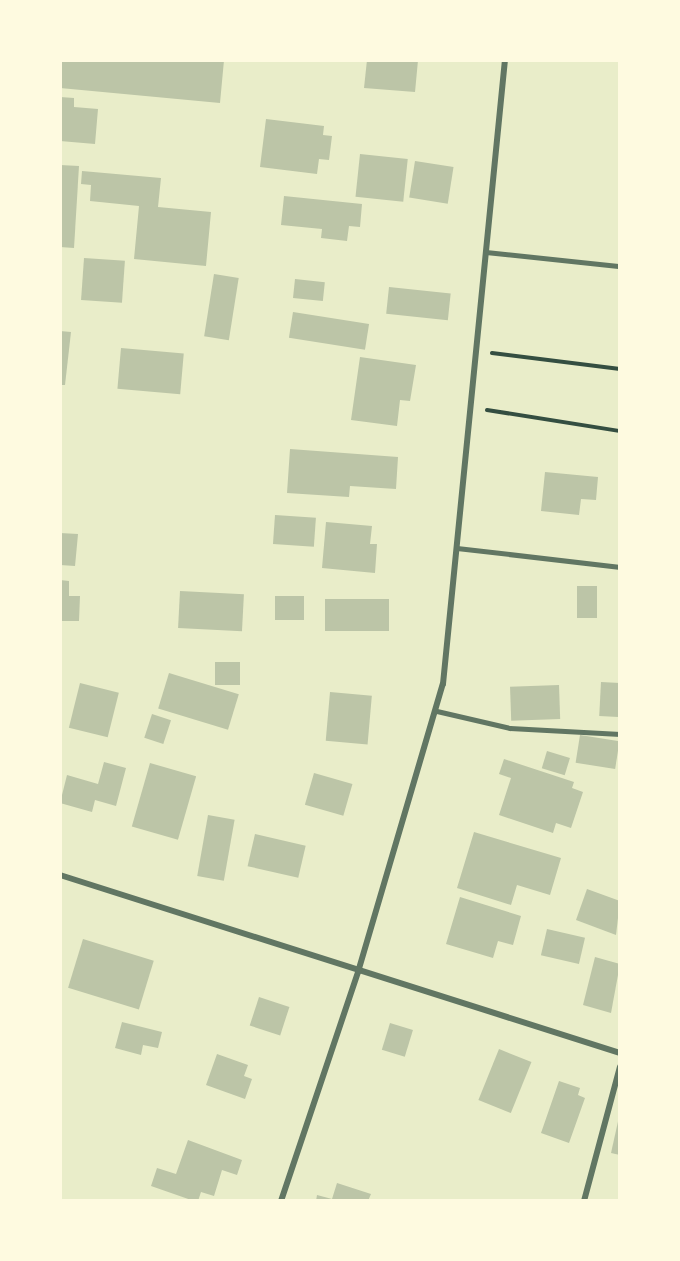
<!DOCTYPE html>
<style>
body{margin:0}
#map{position:relative;width:680px;height:1261px;overflow:hidden;background:#e9edc9;font-family:Arial,sans-serif}
div>[style]{position:absolute}
.building>*{inset:0;background:#bcc5a7;transform-origin:0 0}
.path>*{height:4px;margin:-2px;padding:0 2px;transform-origin:2px;border-radius:2px;background:#344e41}
.service>*{height:4.5px;margin:-2.25px;padding:0 2.25px;transform-origin:2.25px;border-radius:2.25px;background:#617663}
.minor>*{height:6px;margin:-3px;padding:0 3px;transform-origin:3px;border-radius:3px;background:#617663}
span{translate:-50% -50%;white-space:nowrap;text-align:center;line-height:1.15;-webkit-text-stroke:4.5px #fefae0;paint-order:stroke}
.frame{position:absolute;inset:0;border:62px solid #fefae0;pointer-events:none}
</style>
<div id="map">
<div class="building">
<i style="clip-path:polygon(60px 60px,224px 60px,220px 103px,60px 88px)"></i>
<i style="clip-path:polygon(367px 60px,418px 60px,415px 92px,364px 88px)"></i>
<i style="clip-path:polygon(60px 97px,74px 98px,74px 107px,98px 109px,95px 144px,60px 141px)"></i>
<i style="clip-path:polygon(266px 119px,324px 126px,323px 135px,332px 136px,329px 160px,319px 159px,317px 174px,260px 167px)"></i>
<i style="left:360px;top:154px;width:48px;height:43px;rotate:6deg"></i>
<i style="left:415px;top:161px;width:39px;height:37px;rotate:9deg"></i>
<i style="clip-path:polygon(60px 165px,79px 166px,74px 248px,60px 247px)"></i>
<i style="clip-path:polygon(82px 171px,161px 178px,158px 207px,211px 212px,206px 266px,134px 259px,139px 206px,90px 201px,91px 185px,81px 184px)"></i>
<i style="clip-path:polygon(284px 196px,362px 204px,360px 227px,349px 226px,347px 241px,321px 238px,322px 229px,281px 225px)"></i>
<i style="left:84px;top:258px;width:41px;height:42px;rotate:4deg"></i>
<i style="left:214px;top:274px;width:25px;height:63px;rotate:9deg"></i>
<i style="left:295px;top:279px;width:30px;height:19px;rotate:6deg"></i>
<i style="left:389px;top:287px;width:62px;height:27px;rotate:6deg"></i>
<i style="left:293px;top:312px;width:77px;height:26px;rotate:9deg"></i>
<i style="clip-path:polygon(60px 331px,71px 332px,65px 385px,60px 385px)"></i>
<i style="left:121px;top:348px;width:63px;height:41px;rotate:5deg"></i>
<i style="clip-path:polygon(360px 357px,416px 365px,410px 401px,400px 400px,397px 426px,351px 420px)"></i>
<i style="clip-path:polygon(290px 449px,398px 457px,396px 489px,350px 486px,349px 497px,287px 493px)"></i>
<i style="clip-path:polygon(545px 472px,598px 477px,596px 500px,581px 499px,579px 515px,541px 511px)"></i>
<i style="left:275px;top:515px;width:41px;height:29px;rotate:4deg"></i>
<i style="clip-path:polygon(326px 522px,372px 526px,370px 544px,377px 544px,375px 573px,322px 568px)"></i>
<i style="clip-path:polygon(60px 533px,78px 534px,75px 566px,60px 565px)"></i>
<i style="clip-path:polygon(60px 580px,69px 581px,69px 596px,80px 596px,79px 621px,60px 621px)"></i>
<i style="left:577px;top:586px;width:20px;height:32px"></i>
<i style="left:180px;top:591px;width:64px;height:37px;rotate:3deg"></i>
<i style="left:275px;top:596px;width:29px;height:24px"></i>
<i style="left:325px;top:599px;width:64px;height:32px"></i>
<i style="left:215px;top:662px;width:25px;height:23px"></i>
<i style="left:169px;top:673px;width:73px;height:37px;rotate:17deg"></i>
<i style="left:601px;top:682px;width:19px;height:34px;rotate:3deg"></i>
<i style="left:80px;top:683px;width:40px;height:46px;rotate:14deg"></i>
<i style="left:559px;top:685px;width:34px;height:49px;rotate:88deg"></i>
<i style="left:330px;top:692px;width:42px;height:49px;rotate:5deg"></i>
<i style="left:152px;top:714px;width:20px;height:25px;rotate:18deg"></i>
<i style="left:580px;top:735px;width:40px;height:28px;rotate:9deg"></i>
<i style="left:547px;top:751px;width:24px;height:18px;rotate:17deg"></i>
<i style="clip-path:polygon(504px 759px,574px 782px,572px 788px,583px 792px,571px 828px,556px 823px,553px 833px,499px 815px,511px 778px,499px 774px)"></i>
<i style="clip-path:polygon(104px 762px,126px 768px,116px 806px,95px 800px,92px 812px,60px 803px,67px 775px,98px 784px)"></i>
<i style="left:150px;top:763px;width:48px;height:66px;rotate:16deg"></i>
<i style="left:314px;top:773px;width:40px;height:33px;rotate:16deg"></i>
<i style="left:208px;top:815px;width:27px;height:62px;rotate:10deg"></i>
<i style="clip-path:polygon(474px 832px,561px 858px,550px 895px,517px 885px,511px 905px,457px 888px)"></i>
<i style="left:255px;top:834px;width:52px;height:33px;rotate:13deg"></i>
<i style="clip-path:polygon(587px 889px,620px 901px,616px 935px,576px 920px)"></i>
<i style="clip-path:polygon(460px 897px,521px 916px,513px 945px,498px 941px,493px 958px,446px 944px)"></i>
<i style="left:547px;top:929px;width:39px;height:27px;rotate:13deg"></i>
<i style="left:83px;top:939px;width:74px;height:51px;rotate:17deg"></i>
<i style="clip-path:polygon(595px 957px,620px 964px,611px 1013px,583px 1005px)"></i>
<i style="left:259px;top:997px;width:32px;height:30px;rotate:18deg"></i>
<i style="clip-path:polygon(122px 1022px,162px 1032px,158px 1048px,143px 1045px,141px 1055px,115px 1048px)"></i>
<i style="left:390px;top:1023px;width:24px;height:28px;rotate:17deg"></i>
<i style="left:499px;top:1049px;width:35px;height:55px;rotate:22deg"></i>
<i style="clip-path:polygon(217px 1054px,248px 1065px,244px 1076px,252px 1079px,245px 1099px,206px 1085px)"></i>
<i style="clip-path:polygon(559px 1081px,580px 1088px,578px 1095px,585px 1098px,569px 1143px,541px 1133px)"></i>
<i style="clip-path:polygon(619px 1117px,620px 1117px,620px 1155px,611px 1153px)"></i>
<i style="clip-path:polygon(188px 1140px,242px 1160px,237px 1175px,222px 1170px,214px 1196px,201px 1192px,198px 1201px,194px 1201px,151px 1186px,157px 1168px,176px 1174px)"></i>
<i style="clip-path:polygon(337px 1183px,371px 1194px,368px 1201px,316px 1201px,317px 1195px,332px 1199px)"></i>
</div>
<div class="path">
<i style="left:492px;top:353px;width:129px;rotate:7.1deg"></i>
<i style="left:487px;top:410px;width:135px;rotate:9deg"></i>
</div>
<div class="service">
<i style="left:486px;top:252px;width:135px;rotate:6deg"></i>
<i style="left:457px;top:548px;width:164px;rotate:6.6deg"></i>
<i style="left:437px;top:711px;width:75px;rotate:13.1deg"></i>
<i style="left:510px;top:728px;width:110px;rotate:3.1deg"></i>
</div>
<div class="minor">
<i style="left:60px;top:875px;width:588px;rotate:17.63deg"></i>
<i style="left:281px;top:1201px;width:242px;rotate:-71.4deg"></i>
<i style="left:358px;top:972px;width:300px;rotate:-73.6deg"></i>
<i style="left:443px;top:684px;width:627px;rotate:-84.33deg"></i>
<i style="left:584px;top:1201px;width:139px;rotate:-75deg"></i>
</div>
<div class="frame"></div>
</div>
